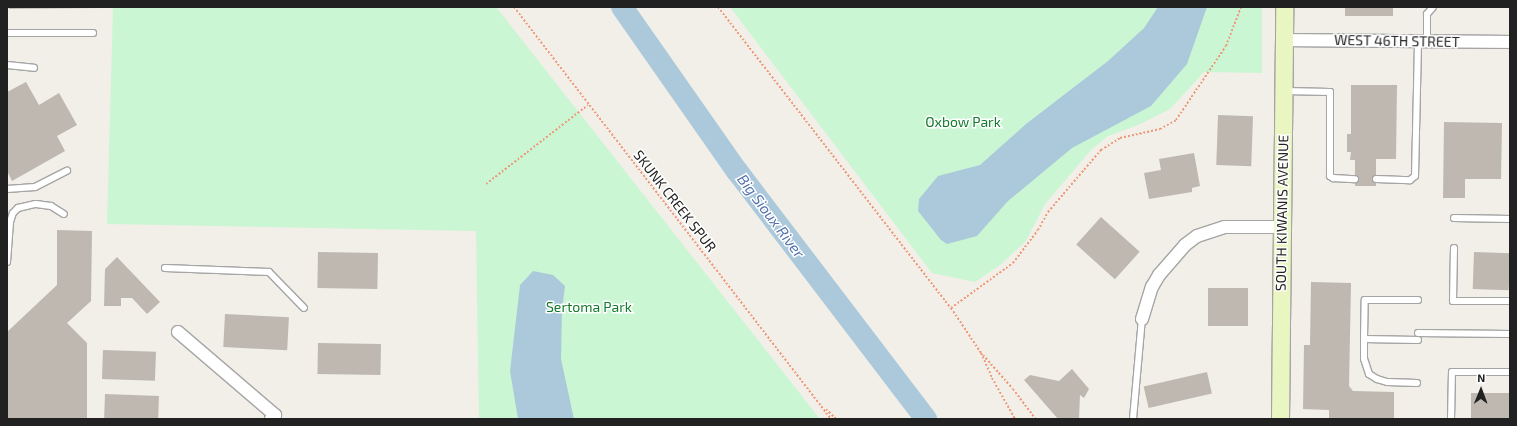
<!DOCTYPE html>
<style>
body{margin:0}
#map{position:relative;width:1517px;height:426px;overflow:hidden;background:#f1efe8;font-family:"Exo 2",sans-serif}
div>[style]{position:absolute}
.park>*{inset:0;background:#caf6d4}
.water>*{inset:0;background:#acc9db}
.river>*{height:22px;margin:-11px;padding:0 11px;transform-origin:11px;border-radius:11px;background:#acc9db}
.building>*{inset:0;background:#beb8b1;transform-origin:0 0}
.path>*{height:2px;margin-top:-1px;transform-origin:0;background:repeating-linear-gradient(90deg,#f0997a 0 2px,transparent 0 4px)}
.roads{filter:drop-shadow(1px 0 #a5a5a5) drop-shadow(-1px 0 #a5a5a5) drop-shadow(0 1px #a5a5a5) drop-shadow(0 -1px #a5a5a5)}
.lane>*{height:6px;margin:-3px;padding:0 3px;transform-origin:3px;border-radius:3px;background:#fff}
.street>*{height:12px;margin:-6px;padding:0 6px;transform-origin:6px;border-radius:6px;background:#fff}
.secondary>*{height:17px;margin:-8.5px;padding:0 8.5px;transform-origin:8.5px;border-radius:8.5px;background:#eaf6c1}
span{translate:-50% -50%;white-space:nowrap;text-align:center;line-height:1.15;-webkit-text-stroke:3px #fff;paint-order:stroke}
.street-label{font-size:14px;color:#212121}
.park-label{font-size:14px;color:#147a2d}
.water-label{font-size:15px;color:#5371ab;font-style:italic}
.frame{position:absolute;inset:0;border:8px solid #212121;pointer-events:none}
.north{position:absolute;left:1461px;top:370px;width:40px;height:40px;-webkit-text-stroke:3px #fff;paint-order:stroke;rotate:1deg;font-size:11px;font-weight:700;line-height:16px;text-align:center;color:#212121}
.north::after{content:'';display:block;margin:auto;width:14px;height:18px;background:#212121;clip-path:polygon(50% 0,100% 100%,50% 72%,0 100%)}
</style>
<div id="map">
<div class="park">
<i style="clip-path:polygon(113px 7px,496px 7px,820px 419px,479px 419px,476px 231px,107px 224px)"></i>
<i style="clip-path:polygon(730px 7px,1262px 7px,1262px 73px,1204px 72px,1170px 109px,1138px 125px,1108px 136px,1091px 150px,1045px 204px,1026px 241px,1000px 265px,975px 282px,932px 273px)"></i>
</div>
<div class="water">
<i style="clip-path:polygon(1158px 7px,1207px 7px,1187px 64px,1151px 106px,1072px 148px,1008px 201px,977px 236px,947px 244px,941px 240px,918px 211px,919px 199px,938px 176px,980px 165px,1026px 124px,1108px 61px,1144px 28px)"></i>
<i style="clip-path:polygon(533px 271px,553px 275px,565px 286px,562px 310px,561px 359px,574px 419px,518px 419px,510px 371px,520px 285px)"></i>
</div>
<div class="river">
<i style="left:622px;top:7px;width:200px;rotate:55deg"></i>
<i style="left:737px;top:171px;width:312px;rotate:52.7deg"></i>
</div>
<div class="building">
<i style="clip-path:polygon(9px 7px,103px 7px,103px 8px,9px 9px)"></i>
<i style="left:1345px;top:7px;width:48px;height:9px"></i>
<i style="clip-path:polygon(26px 82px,39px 105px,59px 93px,77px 125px,57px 136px,65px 151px,12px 181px,7px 171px,7px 92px)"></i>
<i style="clip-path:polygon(1351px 85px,1397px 85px,1396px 159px,1376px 159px,1376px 186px,1355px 186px,1355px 160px,1350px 160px,1351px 152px,1347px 152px,1347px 134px,1351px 134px)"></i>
<i style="left:1218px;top:115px;width:35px;height:50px;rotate:2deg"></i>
<i style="clip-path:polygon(1444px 122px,1502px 123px,1501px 179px,1465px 179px,1465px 198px,1443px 198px)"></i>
<i style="clip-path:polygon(1194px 153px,1200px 186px,1192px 188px,1192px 192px,1149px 199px,1144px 173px,1161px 170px,1159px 159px)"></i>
<i style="left:1101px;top:217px;width:52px;height:37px;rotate:42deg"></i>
<i style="clip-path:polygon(57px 230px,92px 231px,91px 301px,67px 323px,87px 343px,87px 419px,7px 419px,7px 332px,57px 285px)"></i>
<i style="left:318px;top:252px;width:60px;height:36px;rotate:1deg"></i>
<i style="left:1474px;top:252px;width:36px;height:37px;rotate:2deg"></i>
<i style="clip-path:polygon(117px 257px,160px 302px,147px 314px,132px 298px,121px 298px,121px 306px,104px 306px,105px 269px)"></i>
<i style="clip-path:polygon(1311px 282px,1351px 283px,1349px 386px,1353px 391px,1394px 392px,1394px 419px,1329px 419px,1329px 410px,1303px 409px,1304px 345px,1310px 345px)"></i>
<i style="left:1208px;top:288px;width:40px;height:38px"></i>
<i style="left:225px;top:314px;width:64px;height:33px;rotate:3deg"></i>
<i style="left:318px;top:343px;width:63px;height:31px;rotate:1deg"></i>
<i style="left:103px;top:350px;width:53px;height:29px;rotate:2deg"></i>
<i style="clip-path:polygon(1072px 369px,1089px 389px,1084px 398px,1080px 395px,1079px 419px,1058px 419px,1024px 380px,1030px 375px,1059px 381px)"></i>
<i style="left:1207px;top:372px;width:22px;height:65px;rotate:77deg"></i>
<i style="left:1471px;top:393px;width:39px;height:26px"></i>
<i style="left:105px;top:394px;width:54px;height:25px;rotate:2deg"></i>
</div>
<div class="path">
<i style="left:514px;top:7px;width:520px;rotate:52.42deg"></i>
<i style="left:718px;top:7px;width:381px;rotate:52.3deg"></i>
<i style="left:951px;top:308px;width:54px;rotate:56.3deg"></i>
<i style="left:981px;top:353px;width:27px;rotate:66deg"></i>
<i style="left:992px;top:378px;width:47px;rotate:60.7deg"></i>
<i style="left:486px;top:184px;width:129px;rotate:-37.8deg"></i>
<i style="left:951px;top:308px;width:77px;rotate:-36deg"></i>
<i style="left:1013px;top:263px;width:41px;rotate:-52.9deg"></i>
<i style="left:1038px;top:230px;width:21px;rotate:-61deg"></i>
<i style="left:1048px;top:212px;width:82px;rotate:-49.5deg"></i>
<i style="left:1101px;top:150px;width:22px;rotate:-32deg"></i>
<i style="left:1120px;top:138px;width:41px;rotate:-12.7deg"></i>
<i style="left:1160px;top:129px;width:18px;rotate:-29deg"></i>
<i style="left:1176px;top:120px;width:89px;rotate:-56deg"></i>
<i style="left:1226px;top:46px;width:42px;rotate:-69deg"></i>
<i style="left:983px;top:355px;width:45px;rotate:48.6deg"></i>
<i style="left:1013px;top:389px;width:38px;rotate:53deg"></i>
<i style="left:826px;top:409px;width:14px;rotate:45deg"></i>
</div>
<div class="roads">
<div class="lane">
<i style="left:7px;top:33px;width:86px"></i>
<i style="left:1427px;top:41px;width:27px;rotate:-90deg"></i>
<i style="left:1427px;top:14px;width:9px;rotate:-49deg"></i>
<i style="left:7px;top:65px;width:27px;rotate:6deg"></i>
<i style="left:1285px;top:91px;width:45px;rotate:1.3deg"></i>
<i style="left:1330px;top:92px;width:84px;rotate:90deg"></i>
<i style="left:1330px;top:176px;width:4px;rotate:34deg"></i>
<i style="left:1333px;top:178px;width:22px;rotate:3deg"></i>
<i style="left:1376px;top:179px;width:34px;rotate:2deg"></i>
<i style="left:1410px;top:180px;width:6px;rotate:-39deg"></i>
<i style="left:1415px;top:176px;width:135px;rotate:-88.7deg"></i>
<i style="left:7px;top:189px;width:28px;rotate:-4deg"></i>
<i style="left:35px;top:187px;width:36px;rotate:-27deg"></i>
<i style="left:1454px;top:218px;width:56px;rotate:1deg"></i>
<i style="left:1454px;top:248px;width:53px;rotate:91.1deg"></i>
<i style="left:1453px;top:301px;width:57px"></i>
<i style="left:7px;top:262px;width:40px;rotate:-85.7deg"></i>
<i style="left:10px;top:222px;width:9px;rotate:-72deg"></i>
<i style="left:13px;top:213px;width:7px;rotate:-45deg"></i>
<i style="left:18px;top:208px;width:18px;rotate:-13deg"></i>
<i style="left:36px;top:204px;width:15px;rotate:8deg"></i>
<i style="left:51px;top:206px;width:15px;rotate:32deg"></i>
<i style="left:165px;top:268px;width:104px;rotate:2.2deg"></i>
<i style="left:269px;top:272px;width:50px;rotate:45.8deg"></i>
<i style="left:1418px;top:333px;width:92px;rotate:0.6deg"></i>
<i style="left:1364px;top:339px;width:54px;rotate:1.1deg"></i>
<i style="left:1417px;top:383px;width:30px;rotate:-178deg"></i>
<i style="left:1387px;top:382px;width:10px;rotate:-163deg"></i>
<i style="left:1377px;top:379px;width:9px;rotate:-148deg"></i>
<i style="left:1369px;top:374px;width:16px;rotate:-108deg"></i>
<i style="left:1364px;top:359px;width:20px;rotate:-90deg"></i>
<i style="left:1364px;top:339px;width:39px;rotate:-89deg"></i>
<i style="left:1365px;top:300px;width:53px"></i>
<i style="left:1133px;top:419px;width:100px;rotate:-84.9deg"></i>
<i style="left:1451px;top:419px;width:47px;rotate:-88.8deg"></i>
<i style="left:1452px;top:372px;width:58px"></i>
</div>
<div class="street">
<i style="left:1284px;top:40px;width:226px;rotate:0.5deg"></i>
<i style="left:1142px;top:319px;width:34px;rotate:-73deg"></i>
<i style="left:1152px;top:287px;width:14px;rotate:-60deg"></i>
<i style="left:1159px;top:275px;width:40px;rotate:-49deg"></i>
<i style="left:1185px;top:245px;width:15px;rotate:-37deg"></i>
<i style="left:1197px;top:236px;width:29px;rotate:-18deg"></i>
<i style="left:1225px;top:227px;width:57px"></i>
<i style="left:178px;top:332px;width:128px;rotate:40.6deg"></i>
<i style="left:275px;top:415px;width:6px;rotate:135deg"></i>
</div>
<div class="secondary">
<i style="left:1280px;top:419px;width:412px;rotate:-89.4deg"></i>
</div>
</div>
<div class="street-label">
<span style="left:1397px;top:41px;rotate:1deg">WEST 46TH STREET</span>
<span style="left:675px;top:201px;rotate:52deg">SKUNK CREEK SPUR</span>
<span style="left:1282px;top:213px;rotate:-89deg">SOUTH KIWANIS AVENUE</span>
</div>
<div class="park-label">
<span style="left:963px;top:122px">Oxbow Park</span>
<span style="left:589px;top:307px">Sertoma Park</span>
</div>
<div class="water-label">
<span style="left:771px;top:216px;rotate:53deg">Big Sioux River</span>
</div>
<div class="frame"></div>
<div class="north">N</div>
</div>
